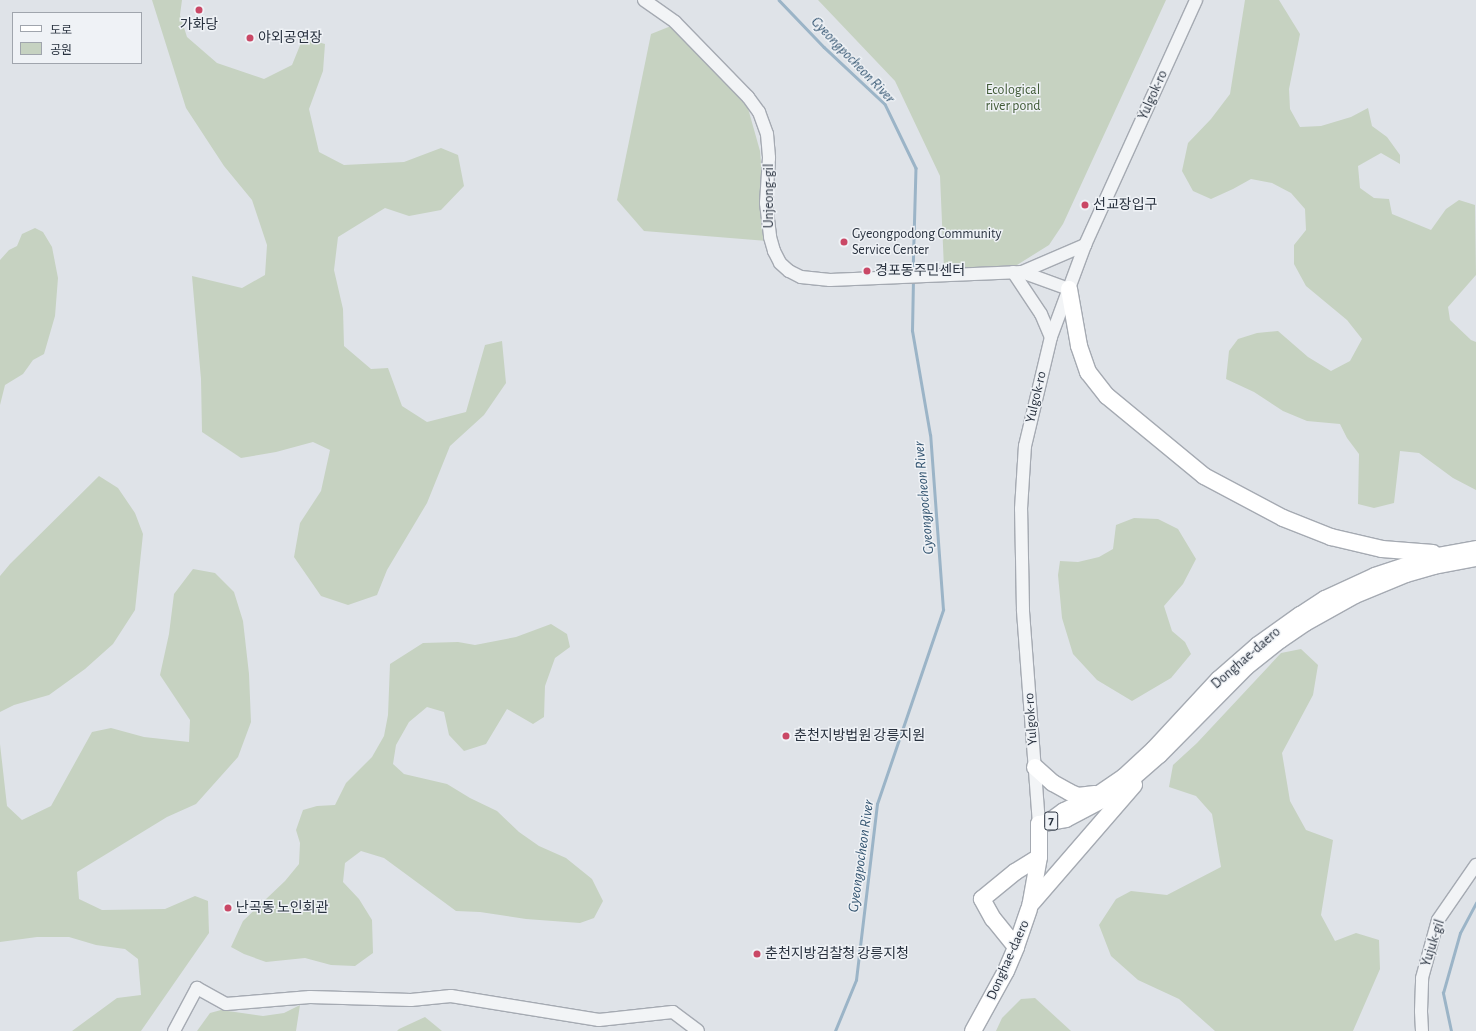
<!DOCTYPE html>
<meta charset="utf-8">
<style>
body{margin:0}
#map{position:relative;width:1476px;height:1031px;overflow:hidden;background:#dfe3e8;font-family:"Alegreya Sans","Noto Sans KR",sans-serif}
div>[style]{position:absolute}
.green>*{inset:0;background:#c6d2c1}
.stream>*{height:2.5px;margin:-1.25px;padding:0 1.25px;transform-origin:1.25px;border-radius:1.25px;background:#9bb4c7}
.roads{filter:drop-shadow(1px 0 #a5aab2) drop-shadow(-1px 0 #a5aab2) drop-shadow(0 1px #a5aab2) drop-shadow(0 -1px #a5aab2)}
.tertiary>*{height:12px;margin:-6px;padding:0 6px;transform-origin:6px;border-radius:6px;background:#f2f4f6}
.primary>*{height:16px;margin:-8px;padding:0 8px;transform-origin:8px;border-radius:8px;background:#fff}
.trunk>*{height:16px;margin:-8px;padding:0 8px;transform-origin:8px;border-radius:8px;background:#fff}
.dots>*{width:11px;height:11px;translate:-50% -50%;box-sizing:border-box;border:2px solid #eff2f6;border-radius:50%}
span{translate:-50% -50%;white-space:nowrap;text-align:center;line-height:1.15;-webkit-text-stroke:3px #eff2f6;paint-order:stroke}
.shield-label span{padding:1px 3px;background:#eff2f6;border:1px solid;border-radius:3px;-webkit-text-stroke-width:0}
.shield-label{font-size:13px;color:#29323f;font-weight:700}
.poi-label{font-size:14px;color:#29323f}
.left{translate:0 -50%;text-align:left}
.park-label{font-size:14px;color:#405a36}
.street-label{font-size:14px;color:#29323f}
.water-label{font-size:15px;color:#345571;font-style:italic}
.legend{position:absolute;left:12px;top:12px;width:130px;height:52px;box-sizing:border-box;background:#eff2f6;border:1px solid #a0a5ad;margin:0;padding:5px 7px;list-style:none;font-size:12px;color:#29323f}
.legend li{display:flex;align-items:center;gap:8px;height:20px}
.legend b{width:20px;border:1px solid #a0a5ad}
</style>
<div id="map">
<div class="green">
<i style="clip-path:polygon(152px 0,182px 0,180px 15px,187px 37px,217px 63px,264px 79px,292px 65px,303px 38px,325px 44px,323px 71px,309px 109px,319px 152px,344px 165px,404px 162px,441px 148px,458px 155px,464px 186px,441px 210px,409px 216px,385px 208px,338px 237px,334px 270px,343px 309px,344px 346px,371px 369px,388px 368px,402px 406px,427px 422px,466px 412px,485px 345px,502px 341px,506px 383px,484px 415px,450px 446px,427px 503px,387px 570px,377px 595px,348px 605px,321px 596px,294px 557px,300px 523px,321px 491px,330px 450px,313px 442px,276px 452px,241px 458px,202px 432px,201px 379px,192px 276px,242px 288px,265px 275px,267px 245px,252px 200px,224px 166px,186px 108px)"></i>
<i style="clip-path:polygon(818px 0,1166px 0,1063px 224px,1049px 245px,1017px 265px,944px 269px,940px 176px,895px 81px)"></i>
<i style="clip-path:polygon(1245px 0,1279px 0,1300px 34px,1289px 89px,1290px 109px,1300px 127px,1321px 126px,1351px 117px,1368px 108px,1372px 126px,1387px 137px,1400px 155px,1400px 164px,1381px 153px,1358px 166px,1360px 188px,1374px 198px,1389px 199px,1392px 214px,1431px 230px,1446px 209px,1459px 200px,1475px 205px,1476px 275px,1448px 307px,1450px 320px,1471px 340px,1476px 342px,1476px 490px,1453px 478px,1419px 453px,1400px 451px,1394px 503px,1374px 508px,1358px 504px,1359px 454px,1347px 438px,1340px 424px,1307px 421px,1283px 411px,1254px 392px,1226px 379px,1229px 351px,1238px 339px,1257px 333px,1278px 331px,1308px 357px,1331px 371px,1350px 361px,1362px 339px,1347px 320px,1306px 286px,1294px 264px,1294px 245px,1306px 230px,1305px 209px,1291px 193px,1272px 183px,1251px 179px,1233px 189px,1211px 199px,1193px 191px,1182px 171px,1188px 143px,1211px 119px,1230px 94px)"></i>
<i style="clip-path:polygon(671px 26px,744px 94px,760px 151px,768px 241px,644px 231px,617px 200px,651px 34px)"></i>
<i style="clip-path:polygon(35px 228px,43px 232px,52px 247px,58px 278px,55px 316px,44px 354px,33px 360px,23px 374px,5px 385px,0 405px,0 260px,9px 250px,17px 246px,22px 234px)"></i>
<i style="clip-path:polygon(99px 476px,118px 488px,135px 513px,143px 534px,135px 610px,113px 644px,85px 669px,49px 695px,14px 705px,0 712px,0 576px,10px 564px)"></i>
<i style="clip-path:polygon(1134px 518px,1158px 519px,1178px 529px,1196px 559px,1183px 584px,1164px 606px,1172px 631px,1185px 642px,1191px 654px,1171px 678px,1132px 701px,1097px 680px,1073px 654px,1062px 618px,1058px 575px,1060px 561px,1078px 562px,1099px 557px,1113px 549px,1116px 525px)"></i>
<i style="clip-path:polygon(193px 569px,215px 573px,234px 592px,243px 621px,249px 674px,251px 722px,238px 757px,196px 804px,167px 817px,77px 872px,79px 899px,102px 910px,165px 909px,195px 896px,208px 901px,209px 933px,141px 1031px,72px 1031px,117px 998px,141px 995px,138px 959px,125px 949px,96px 945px,69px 937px,37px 937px,0 942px,0 744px,7px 806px,22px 820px,51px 806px,92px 732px,111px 728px,144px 737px,189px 742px,190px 720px,160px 675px,169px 634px,174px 594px)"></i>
<i style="clip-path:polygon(551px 624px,567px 634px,570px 647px,555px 658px,545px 686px,544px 717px,533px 724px,507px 709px,486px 744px,464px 751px,449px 735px,444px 712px,427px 707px,409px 722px,396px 745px,393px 764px,404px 774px,447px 784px,470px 798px,497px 811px,519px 832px,539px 846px,566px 858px,592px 879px,603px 901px,594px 918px,580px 923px,526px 919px,480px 912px,456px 911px,384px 858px,361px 851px,345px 863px,343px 882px,359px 899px,372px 920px,373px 953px,355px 966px,331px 965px,305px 958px,266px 962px,244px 954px,231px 947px,243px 921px,285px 881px,299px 864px,300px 843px,296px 830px,303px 810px,317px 806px,335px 805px,346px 783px,372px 757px,384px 736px,388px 715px,390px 664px,423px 643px,458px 642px,475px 645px,516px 637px)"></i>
<i style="clip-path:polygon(1301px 649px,1318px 665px,1313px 695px,1282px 753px,1290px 801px,1306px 830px,1333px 840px,1321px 915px,1335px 941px,1356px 933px,1379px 940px,1380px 969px,1353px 1031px,1215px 1031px,1179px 999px,1138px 980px,1111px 956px,1099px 925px,1116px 899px,1131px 891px,1167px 895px,1221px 867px,1212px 814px,1196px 796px,1169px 787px,1173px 765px,1197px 743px,1281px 653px)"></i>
<i style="clip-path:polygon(1035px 998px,1071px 1031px,996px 1031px,1002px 1018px,1021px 999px)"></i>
<i style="clip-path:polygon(300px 1005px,296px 1031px,197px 1031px,210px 1013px,221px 1010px,263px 1016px,284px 1013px)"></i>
<i style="clip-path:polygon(425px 1017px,442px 1031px,397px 1031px,399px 1029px)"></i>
</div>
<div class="stream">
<i style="left:779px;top:0;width:65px;rotate:46.2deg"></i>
<i style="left:824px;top:47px;width:83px;rotate:43.1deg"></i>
<i style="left:885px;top:104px;width:71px;rotate:64.2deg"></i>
<i style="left:916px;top:168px;width:105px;rotate:91.6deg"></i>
<i style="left:835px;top:1031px;width:55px;rotate:-67.6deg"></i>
<i style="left:856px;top:980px;width:177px;rotate:-83.2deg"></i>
<i style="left:877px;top:804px;width:205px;rotate:-71.2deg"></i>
<i style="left:943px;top:610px;width:175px;rotate:-94.2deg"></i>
<i style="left:930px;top:435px;width:106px;rotate:-99.8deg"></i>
<i style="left:912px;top:331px;width:51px;rotate:-88.9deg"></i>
<i style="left:1451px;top:1031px;width:39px;rotate:-102deg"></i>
<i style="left:1443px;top:993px;width:62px;rotate:-74.2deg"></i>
<i style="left:1460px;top:933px;width:34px;rotate:-62deg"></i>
</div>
<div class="roads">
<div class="tertiary">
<i style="left:644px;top:0;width:38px;rotate:35deg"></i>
<i style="left:675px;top:22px;width:105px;rotate:45.8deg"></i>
<i style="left:748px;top:97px;width:19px;rotate:54deg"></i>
<i style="left:759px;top:112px;width:23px;rotate:70deg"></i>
<i style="left:767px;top:134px;width:24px;rotate:85deg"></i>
<i style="left:769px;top:158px;width:45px;rotate:93.8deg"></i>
<i style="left:766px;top:203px;width:34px;rotate:83deg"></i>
<i style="left:770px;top:237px;width:15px;rotate:74deg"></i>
<i style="left:774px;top:251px;width:13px;rotate:63deg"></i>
<i style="left:780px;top:263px;width:12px;rotate:42deg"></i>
<i style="left:789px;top:271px;width:13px;rotate:27deg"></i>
<i style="left:801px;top:277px;width:29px;rotate:6deg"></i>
<i style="left:830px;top:280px;width:192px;rotate:-2.4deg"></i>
<i style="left:1022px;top:272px;width:50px;rotate:19.9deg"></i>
<i style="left:1013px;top:272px;width:50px;rotate:56.3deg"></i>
<i style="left:1041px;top:314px;width:25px;rotate:67deg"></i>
<i style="left:1022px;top:272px;width:69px;rotate:-23.2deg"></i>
<i style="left:1039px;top:824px;width:215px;rotate:-94.3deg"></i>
<i style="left:1023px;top:610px;width:101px;rotate:-91.1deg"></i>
<i style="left:1021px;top:509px;width:63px;rotate:-86.4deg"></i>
<i style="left:1025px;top:446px;width:112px;rotate:-76.6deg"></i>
<i style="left:1051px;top:337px;width:98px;rotate:-69.7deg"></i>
<i style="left:1085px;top:245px;width:269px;rotate:-65.6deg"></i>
<i style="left:174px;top:1031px;width:49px;rotate:-61.9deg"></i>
<i style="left:197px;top:988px;width:33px;rotate:29deg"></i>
<i style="left:226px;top:1004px;width:84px;rotate:-4.8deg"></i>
<i style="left:310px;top:997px;width:101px;rotate:1.7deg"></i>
<i style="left:411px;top:1000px;width:40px;rotate:-5.7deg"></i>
<i style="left:451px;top:996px;width:150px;rotate:9.2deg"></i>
<i style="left:599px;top:1020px;width:74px;rotate:-6.2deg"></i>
<i style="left:673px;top:1012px;width:31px;rotate:37deg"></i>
<i style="left:1422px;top:1031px;width:20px;rotate:-93deg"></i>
<i style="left:1421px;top:1011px;width:33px;rotate:-88deg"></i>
<i style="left:1422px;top:978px;width:60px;rotate:-74.6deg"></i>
<i style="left:1438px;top:920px;width:67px;rotate:-55.4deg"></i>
</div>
<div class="primary">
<i style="left:1069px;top:289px;width:58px;rotate:80deg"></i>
<i style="left:1079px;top:346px;width:28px;rotate:71deg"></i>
<i style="left:1088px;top:372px;width:31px;rotate:52deg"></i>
<i style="left:1107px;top:396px;width:126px;rotate:39.5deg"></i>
<i style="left:1204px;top:476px;width:89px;rotate:28deg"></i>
<i style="left:1283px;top:518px;width:52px;rotate:21.6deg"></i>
<i style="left:1331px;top:537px;width:52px;rotate:13.2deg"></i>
<i style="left:1382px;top:549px;width:51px;rotate:4.5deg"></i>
<i style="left:1476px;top:549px;width:45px;rotate:169.7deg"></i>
<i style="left:1432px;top:557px;width:60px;rotate:161.6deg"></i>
<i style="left:1375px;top:576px;width:55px;rotate:155.3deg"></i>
<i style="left:1325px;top:599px;width:30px;rotate:147deg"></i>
<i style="left:1300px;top:615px;width:52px;rotate:144.5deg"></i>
<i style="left:1258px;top:645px;width:52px;rotate:138.9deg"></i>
<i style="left:1219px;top:679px;width:96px;rotate:132.9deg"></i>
<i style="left:1154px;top:749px;width:41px;rotate:137deg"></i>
<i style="left:1124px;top:777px;width:30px;rotate:146deg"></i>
<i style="left:1099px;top:794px;width:39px;rotate:154deg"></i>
<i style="left:1064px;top:811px;width:19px;rotate:144deg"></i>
<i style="left:1049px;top:822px;width:17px;rotate:-10deg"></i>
<i style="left:1066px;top:819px;width:43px;rotate:-27.8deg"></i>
<i style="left:1104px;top:799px;width:29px;rotate:-35deg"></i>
<i style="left:1128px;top:782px;width:41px;rotate:-41.1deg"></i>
<i style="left:1159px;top:755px;width:124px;rotate:-45.3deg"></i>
<i style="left:1246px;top:667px;width:43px;rotate:-38.5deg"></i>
<i style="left:1280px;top:640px;width:30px;rotate:-34deg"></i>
<i style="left:1305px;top:623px;width:57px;rotate:-29.2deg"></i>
<i style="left:1355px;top:595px;width:55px;rotate:-22.4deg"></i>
<i style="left:1406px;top:574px;width:29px;rotate:-16deg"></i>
<i style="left:1434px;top:566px;width:43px;rotate:-10.8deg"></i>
<i style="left:1035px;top:767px;width:24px;rotate:42deg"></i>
<i style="left:1053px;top:783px;width:18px;rotate:29deg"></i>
<i style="left:1069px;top:792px;width:10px;rotate:24deg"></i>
<i style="left:1078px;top:796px;width:17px;rotate:-7deg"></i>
<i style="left:1031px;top:902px;width:46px;rotate:-79.9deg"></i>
<i style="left:1039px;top:857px;width:33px;rotate:-90deg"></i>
<i style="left:1039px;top:824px;width:10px;rotate:-11deg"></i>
<i style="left:1030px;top:905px;width:159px;rotate:-49.1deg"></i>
<i style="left:1016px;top:947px;width:36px;rotate:-129deg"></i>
<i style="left:993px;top:919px;width:23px;rotate:-119deg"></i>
<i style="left:982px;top:899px;width:43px;rotate:-39.3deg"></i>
<i style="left:1015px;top:872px;width:28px;rotate:-32deg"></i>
</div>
<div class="trunk">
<i style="left:973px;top:1031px;width:68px;rotate:-61.2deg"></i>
<i style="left:1006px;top:971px;width:26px;rotate:-67deg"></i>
<i style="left:1016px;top:947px;width:40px;rotate:-71.1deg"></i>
</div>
</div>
<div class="dots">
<i style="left:199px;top:10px;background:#ca4866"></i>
<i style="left:250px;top:38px;background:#ca4866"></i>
<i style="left:1085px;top:205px;background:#ca4866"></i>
<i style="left:844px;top:242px;background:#ca4866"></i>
<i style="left:867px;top:271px;background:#ca4866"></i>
<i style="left:786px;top:736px;background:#ca4866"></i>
<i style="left:228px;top:908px;background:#ca4866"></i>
<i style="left:757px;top:954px;background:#ca4866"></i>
</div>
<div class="shield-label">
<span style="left:1051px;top:821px">7</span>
</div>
<div class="poi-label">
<span style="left:199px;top:25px">가화당</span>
<span class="left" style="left:258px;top:38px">야외공연장</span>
<span class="left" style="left:1093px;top:205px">선교장입구</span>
<span class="left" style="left:852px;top:242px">Gyeongpodong Community<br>Service Center</span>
<span class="left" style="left:875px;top:271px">경포동주민센터</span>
<span class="left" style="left:794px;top:736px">춘천지방법원 강릉지원</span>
<span class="left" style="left:236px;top:908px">난곡동 노인회관</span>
<span class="left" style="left:765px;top:954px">춘천지방검찰청 강릉지청</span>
</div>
<div class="park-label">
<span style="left:1013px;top:98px">Ecological<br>river pond</span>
</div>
<div class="street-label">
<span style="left:1153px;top:95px;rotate:-66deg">Yulgok-ro</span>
<span style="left:769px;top:196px;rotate:-90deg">Unjeong-gil</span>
<span style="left:1036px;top:397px;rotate:-77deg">Yulgok-ro</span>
<span style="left:1246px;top:658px;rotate:-41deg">Donghae-daero</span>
<span style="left:1031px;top:719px;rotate:-94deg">Yulgok-ro</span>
<span style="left:1433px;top:943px;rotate:-72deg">Yujuk-gil</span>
<span style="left:1008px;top:960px;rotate:-66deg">Donghae-daero</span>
</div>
<div class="water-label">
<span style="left:853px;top:60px;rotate:46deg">Gyeongpocheon River</span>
<span style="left:924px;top:498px;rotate:-95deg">Gyeongpocheon River</span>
<span style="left:861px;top:856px;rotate:-82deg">Gyeongpocheon River</span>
</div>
<ul class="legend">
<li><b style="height:5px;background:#fff"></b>도로</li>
<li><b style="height:11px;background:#c6d2c1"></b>공원</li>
</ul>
</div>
